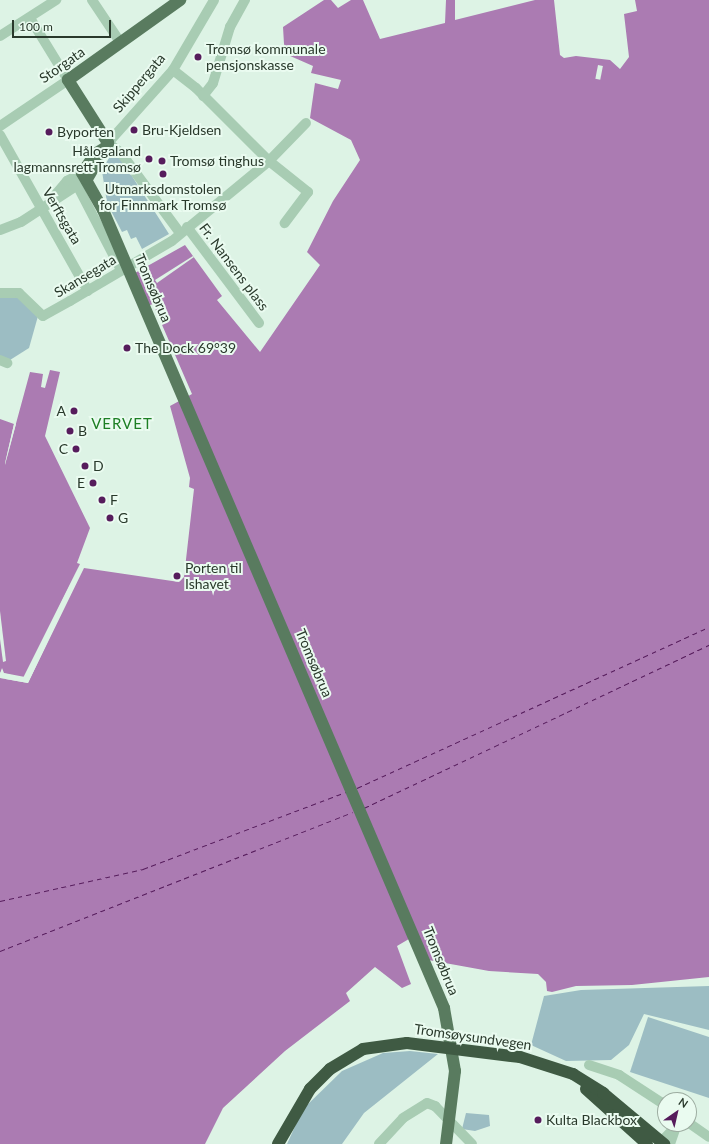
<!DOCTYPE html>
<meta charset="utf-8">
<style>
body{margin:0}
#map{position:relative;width:709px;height:1144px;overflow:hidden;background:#ddf3e5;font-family:Lato,sans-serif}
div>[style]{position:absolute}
.green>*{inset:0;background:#9cbdc3}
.round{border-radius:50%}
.water>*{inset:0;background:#ab7bb2}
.pier>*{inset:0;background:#ddf3e5;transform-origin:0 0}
.ferry>*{height:1px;margin-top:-0.5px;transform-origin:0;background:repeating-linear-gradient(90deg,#561c5c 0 5px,transparent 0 9px)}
.minor>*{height:10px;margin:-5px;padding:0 5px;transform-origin:5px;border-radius:5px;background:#a8ccb3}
.major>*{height:12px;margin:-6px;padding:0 6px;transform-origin:6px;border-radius:6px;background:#597b5f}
.highway>*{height:12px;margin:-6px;padding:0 6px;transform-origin:6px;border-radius:6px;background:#3f5a43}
.dots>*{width:11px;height:11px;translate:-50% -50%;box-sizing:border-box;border:2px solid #eafbf0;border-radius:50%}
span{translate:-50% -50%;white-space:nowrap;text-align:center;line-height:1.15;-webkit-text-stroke:4px #eafbf0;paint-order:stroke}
.poi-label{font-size:14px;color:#29392b}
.left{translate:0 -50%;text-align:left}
.right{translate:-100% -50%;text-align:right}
.street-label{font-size:14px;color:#29392b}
.neighbourhood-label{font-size:15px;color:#1d7f24;letter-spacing:1px}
.north{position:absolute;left:657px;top:1092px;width:40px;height:40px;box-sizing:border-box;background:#eafbf0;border:1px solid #9dada1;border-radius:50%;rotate:34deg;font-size:11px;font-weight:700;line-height:16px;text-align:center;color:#29392b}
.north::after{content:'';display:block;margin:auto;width:14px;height:18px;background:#561c5c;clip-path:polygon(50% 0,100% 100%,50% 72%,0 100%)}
.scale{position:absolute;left:12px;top:20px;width:99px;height:18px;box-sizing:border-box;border:2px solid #29392b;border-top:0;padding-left:5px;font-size:12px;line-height:14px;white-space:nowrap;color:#29392b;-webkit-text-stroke:3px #eafbf0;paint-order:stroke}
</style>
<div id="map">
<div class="green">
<i style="clip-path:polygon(111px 154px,121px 159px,169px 234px,142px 249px,136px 237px,131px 239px,127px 230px,122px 232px,107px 203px,102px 171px)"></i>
<i class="round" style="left:195px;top:158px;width:10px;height:10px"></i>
<i style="clip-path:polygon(15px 295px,38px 316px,29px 348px,10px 360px,0 358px,0 298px)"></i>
<i style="clip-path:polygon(709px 986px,709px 1030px,644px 1014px,629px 1045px,611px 1060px,566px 1061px,531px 1045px,544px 996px,581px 990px)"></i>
<i style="clip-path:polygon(648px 1017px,709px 1037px,709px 1098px,630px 1072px)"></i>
<i style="clip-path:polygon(410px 1051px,438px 1054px,364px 1113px,342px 1144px,287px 1144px,303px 1109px,342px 1071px,383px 1053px)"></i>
<i style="clip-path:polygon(466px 1113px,489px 1115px,490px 1126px,475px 1131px,462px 1129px)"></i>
</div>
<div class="water">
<i style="clip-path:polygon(324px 0,331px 0,338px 8px,351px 0,363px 0,380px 39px,445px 23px,446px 0,455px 0,455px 20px,535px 0,554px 0,560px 55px,564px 58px,576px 56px,610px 60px,620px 69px,629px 57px,624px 14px,637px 11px,635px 0,709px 0,709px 977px,632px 985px,576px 986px,552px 992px,547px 991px,546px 982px,538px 974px,489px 971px,423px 959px,414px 936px,397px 946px,411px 984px,402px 988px,375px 967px,346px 993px,350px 1001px,285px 1051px,223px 1108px,205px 1144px,0 1144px,0 678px,28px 683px,84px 568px,179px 582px,184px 577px,194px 489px,189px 487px,190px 478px,170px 406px,192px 394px,153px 304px,141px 308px,135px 273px,185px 245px,222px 296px,217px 300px,260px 352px,320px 265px,307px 252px,333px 201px,360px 160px,351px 140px,310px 118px,315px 83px,338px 89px,341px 80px,311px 73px,313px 66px,288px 55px,284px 44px,283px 27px)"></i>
<i style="clip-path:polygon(50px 370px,60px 372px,45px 436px,90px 528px,77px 563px,80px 564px,23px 678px,3px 673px,2px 669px,0 673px,0 419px,14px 424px,5px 464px,30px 372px,43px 374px,41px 387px,45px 388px)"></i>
</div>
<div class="pier">
<i style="left:598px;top:65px;width:5px;height:14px;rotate:11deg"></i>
<i style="clip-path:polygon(193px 256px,194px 257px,157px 283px,155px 280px)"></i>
<i style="clip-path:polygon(14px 424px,16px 424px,5px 465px,5px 463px)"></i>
<i style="clip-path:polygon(80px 564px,26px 678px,23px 680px,0 675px,2px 668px,4px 673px,25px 677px)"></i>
<i style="clip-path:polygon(83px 567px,28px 683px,0 678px,26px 681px)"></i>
<i style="clip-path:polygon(0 611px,6px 661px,3px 662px,0 639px)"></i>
</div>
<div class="ferry">
<i style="left:357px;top:788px;width:387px;rotate:-24.6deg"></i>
<i style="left:364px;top:808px;width:382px;rotate:-25.3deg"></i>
<i style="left:0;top:901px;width:147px;rotate:-12.6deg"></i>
<i style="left:143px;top:869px;width:217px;rotate:-20.8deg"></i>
<i style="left:0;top:951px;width:379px;rotate:-21.5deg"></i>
</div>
<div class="minor">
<i style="left:92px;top:0;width:50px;rotate:56.3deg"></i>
<i style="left:0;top:36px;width:67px;rotate:-32.7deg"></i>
<i style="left:173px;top:70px;width:29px;rotate:38deg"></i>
<i style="left:196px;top:88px;width:103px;rotate:45deg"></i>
<i style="left:269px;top:161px;width:50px;rotate:38.5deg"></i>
<i style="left:308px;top:192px;width:39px;rotate:127deg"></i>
<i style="left:203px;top:96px;width:16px;rotate:-52deg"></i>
<i style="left:213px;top:83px;width:59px;rotate:-73.1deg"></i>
<i style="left:230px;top:27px;width:31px;rotate:-61deg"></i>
<i style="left:0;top:126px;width:82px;rotate:-34.1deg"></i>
<i style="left:68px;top:80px;width:73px;rotate:-121.5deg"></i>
<i style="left:0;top:135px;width:179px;rotate:60.6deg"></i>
<i style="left:77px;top:185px;width:96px;rotate:62.6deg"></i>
<i style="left:51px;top:200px;width:25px;rotate:-50deg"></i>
<i style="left:67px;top:181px;width:17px;rotate:-28deg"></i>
<i style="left:187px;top:227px;width:120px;rotate:53.1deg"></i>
<i style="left:0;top:230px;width:22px;rotate:-21deg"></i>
<i style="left:21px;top:222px;width:79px;rotate:-33.1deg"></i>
<i style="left:180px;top:233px;width:99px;rotate:-126.4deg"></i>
<i style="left:121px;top:153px;width:16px;rotate:-142deg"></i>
<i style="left:108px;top:143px;width:98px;rotate:-48.3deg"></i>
<i style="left:173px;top:70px;width:81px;rotate:-59.6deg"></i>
<i style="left:0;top:293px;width:19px"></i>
<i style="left:19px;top:293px;width:33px;rotate:44deg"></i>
<i style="left:43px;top:316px;width:31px;rotate:-29deg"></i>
<i style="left:70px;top:301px;width:118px;rotate:-30.5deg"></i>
<i style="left:172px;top:241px;width:126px;rotate:-39.5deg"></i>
<i style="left:269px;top:161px;width:53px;rotate:-45.8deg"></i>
<i style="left:0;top:360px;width:8px;rotate:23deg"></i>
<i style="left:589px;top:1065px;width:32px;rotate:18deg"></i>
<i style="left:619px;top:1075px;width:55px;rotate:33.1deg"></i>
<i style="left:689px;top:1123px;width:24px;rotate:35deg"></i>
<i style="left:379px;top:1144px;width:35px;rotate:-47deg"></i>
<i style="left:403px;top:1118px;width:28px;rotate:-32deg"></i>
<i style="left:427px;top:1103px;width:9px;rotate:21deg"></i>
<i style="left:435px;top:1106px;width:53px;rotate:45.8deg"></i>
<i style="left:659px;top:1144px;width:28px;rotate:-46deg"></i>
<i style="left:670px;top:1144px;width:18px;rotate:-71deg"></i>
</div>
<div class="major">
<i style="left:105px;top:148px;width:12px;rotate:149deg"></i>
<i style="left:95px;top:154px;width:23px;rotate:124deg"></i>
<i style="left:82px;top:173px;width:43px;rotate:60.4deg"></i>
<i style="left:103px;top:210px;width:868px;rotate:66.86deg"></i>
<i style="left:444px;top:1008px;width:64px;rotate:80.1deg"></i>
<i style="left:455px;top:1071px;width:74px;rotate:97deg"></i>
<i style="left:87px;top:179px;width:42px;rotate:-59.7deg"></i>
<i style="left:108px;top:143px;width:75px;rotate:-122.4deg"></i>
<i style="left:68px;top:80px;width:138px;rotate:-35.5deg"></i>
</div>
<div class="highway">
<i style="left:586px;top:1089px;width:82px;rotate:42deg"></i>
<i style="left:278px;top:1144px;width:64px;rotate:-59.8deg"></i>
<i style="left:310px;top:1089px;width:28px;rotate:-45deg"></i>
<i style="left:330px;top:1069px;width:39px;rotate:-31deg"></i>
<i style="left:363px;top:1049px;width:44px;rotate:-7.8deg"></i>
<i style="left:407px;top:1043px;width:114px;rotate:7.1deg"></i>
<i style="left:520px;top:1057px;width:56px;rotate:17.8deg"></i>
<i style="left:573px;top:1074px;width:36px;rotate:32deg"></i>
<i style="left:603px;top:1093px;width:80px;rotate:39.9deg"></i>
</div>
<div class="dots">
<i style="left:198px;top:57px;background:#561c5c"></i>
<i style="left:134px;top:130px;background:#561c5c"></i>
<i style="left:49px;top:132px;background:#561c5c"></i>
<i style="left:149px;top:159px;background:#561c5c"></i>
<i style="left:162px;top:161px;background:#561c5c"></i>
<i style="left:163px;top:174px;background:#561c5c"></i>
<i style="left:127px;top:348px;background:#561c5c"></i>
<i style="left:74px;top:411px;background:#561c5c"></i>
<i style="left:70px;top:431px;background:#561c5c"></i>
<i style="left:76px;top:449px;background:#561c5c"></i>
<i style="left:85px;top:466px;background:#561c5c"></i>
<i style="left:93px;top:483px;background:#561c5c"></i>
<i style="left:102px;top:500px;background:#561c5c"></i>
<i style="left:110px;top:518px;background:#561c5c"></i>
<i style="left:177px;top:576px;background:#561c5c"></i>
<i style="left:538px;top:1120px;background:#561c5c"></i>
</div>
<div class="poi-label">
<span class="left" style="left:206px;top:57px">Tromsø kommunale<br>pensjonskasse</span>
<span class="left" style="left:142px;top:130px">Bru-Kjeldsen</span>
<span class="left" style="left:57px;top:132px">Byporten</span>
<span class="right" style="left:141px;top:159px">Hålogaland<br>lagmannsrett Tromsø</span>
<span class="left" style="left:170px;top:161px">Tromsø tinghus</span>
<span style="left:163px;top:197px">Utmarksdomstolen<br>for Finnmark Tromsø</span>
<span class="left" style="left:135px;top:348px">The Dock 69°39</span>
<span class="right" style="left:66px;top:411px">A</span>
<span class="left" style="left:78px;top:431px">B</span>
<span class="right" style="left:68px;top:449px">C</span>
<span class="left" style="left:93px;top:466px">D</span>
<span class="right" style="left:85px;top:483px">E</span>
<span class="left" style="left:110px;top:500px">F</span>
<span class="left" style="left:118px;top:518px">G</span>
<span class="left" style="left:185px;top:576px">Porten til<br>Ishavet</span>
<span class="left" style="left:546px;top:1120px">Kulta Blackbox</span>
</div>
<div class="street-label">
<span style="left:62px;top:65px;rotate:-35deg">Storgata</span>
<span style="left:139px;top:83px;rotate:-50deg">Skippergata</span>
<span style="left:62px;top:216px;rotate:60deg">Verftsgata</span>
<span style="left:234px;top:267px;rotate:53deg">Fr. Nansens plass</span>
<span style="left:85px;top:276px;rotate:-31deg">Skansegata</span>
<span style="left:153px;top:288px;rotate:67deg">Tromsøbrua</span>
<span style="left:314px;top:663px;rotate:67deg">Tromsøbrua</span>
<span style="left:441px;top:961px;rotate:68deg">Tromsøbrua</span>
<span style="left:473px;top:1037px;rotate:8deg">Tromsøysundvegen</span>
</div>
<div class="neighbourhood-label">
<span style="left:122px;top:424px">VERVET</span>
</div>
<div class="north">N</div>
<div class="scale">100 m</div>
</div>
